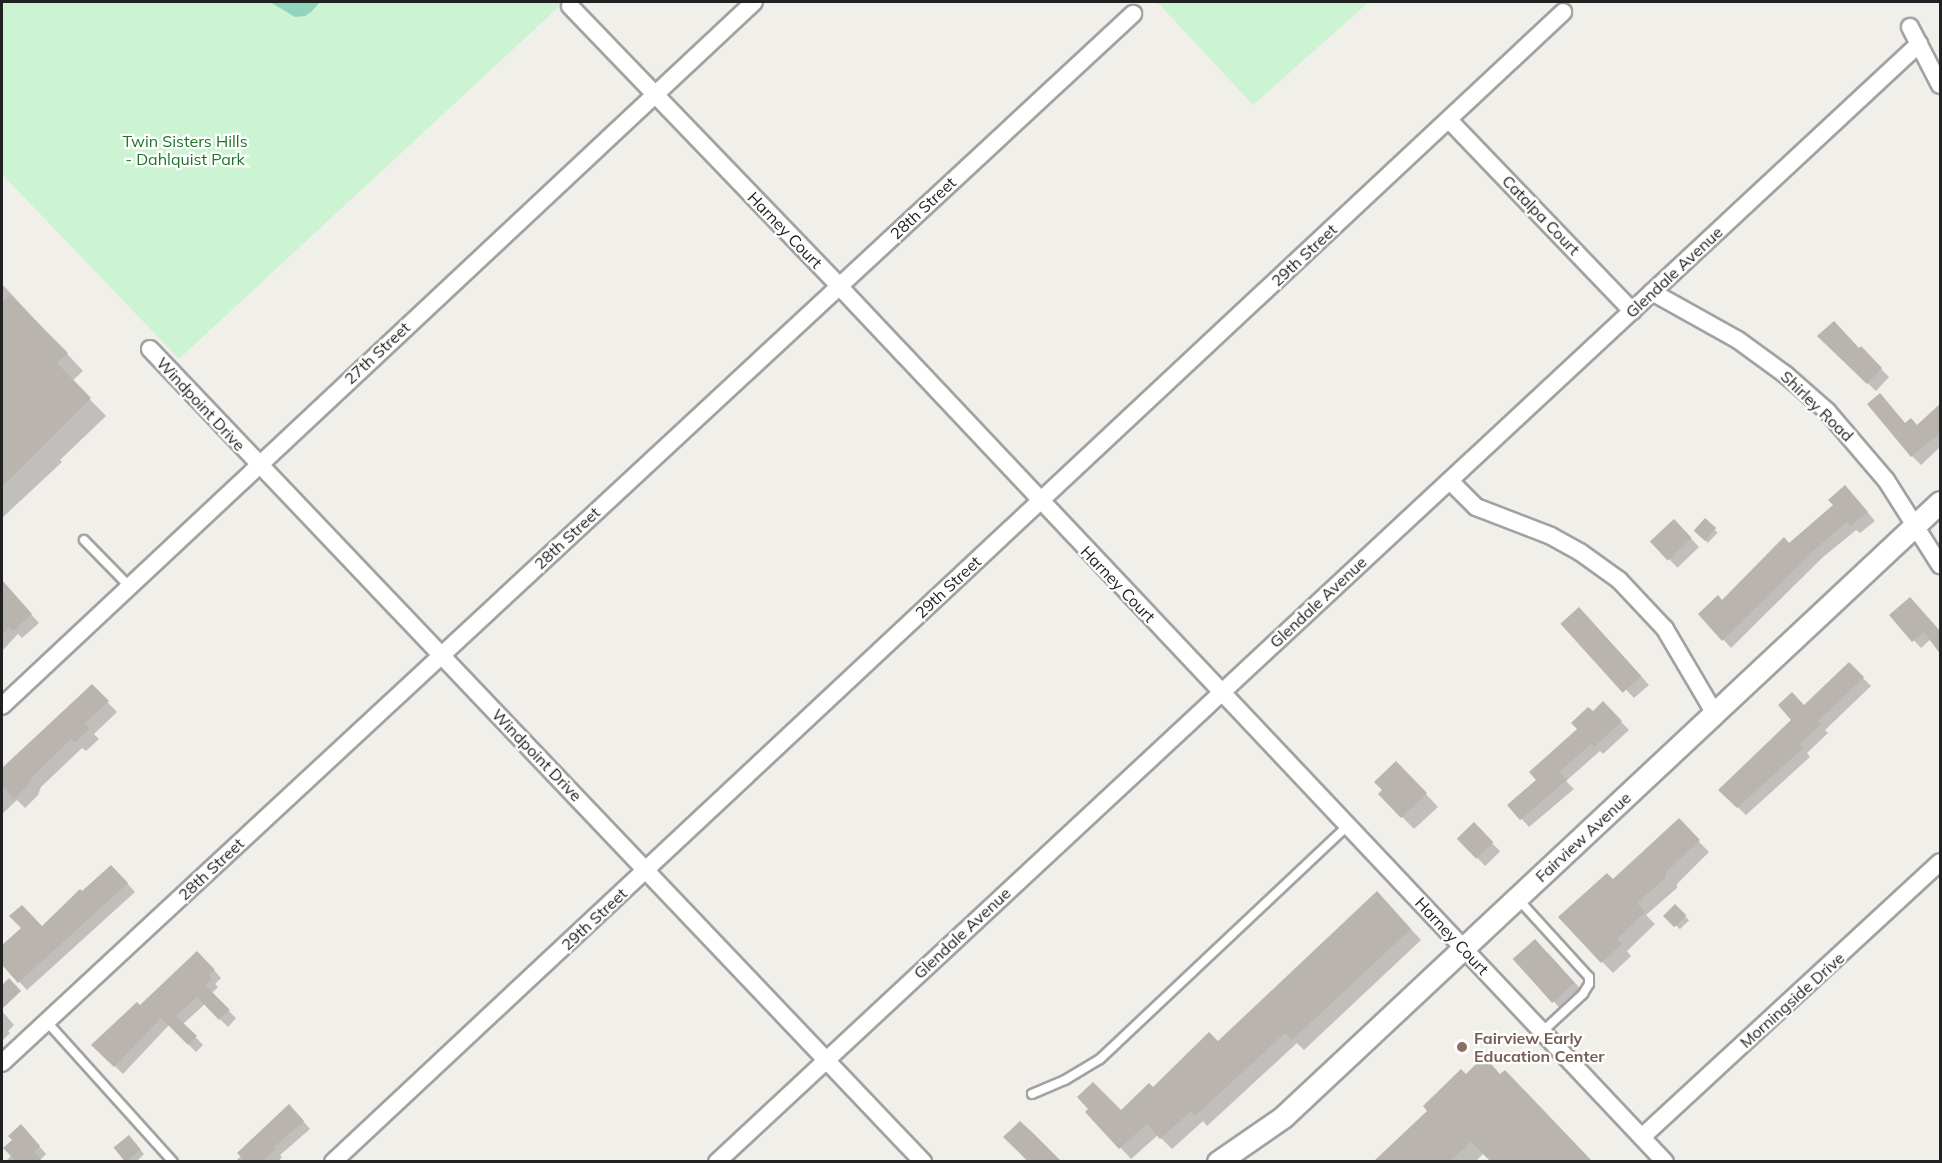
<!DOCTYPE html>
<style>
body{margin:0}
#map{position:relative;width:1942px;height:1163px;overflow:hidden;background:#f0efea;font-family:Mulish,sans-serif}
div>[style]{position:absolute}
.park>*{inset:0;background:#cdf4d2}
.pitch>*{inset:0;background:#92d5be}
.shadow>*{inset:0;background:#0003;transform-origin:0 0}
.building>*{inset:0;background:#bab4af;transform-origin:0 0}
.roads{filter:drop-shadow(2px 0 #a2a2a2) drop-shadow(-2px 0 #a2a2a2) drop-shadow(0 2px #a2a2a2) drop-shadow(0 -2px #a2a2a2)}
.service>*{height:8px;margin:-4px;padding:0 4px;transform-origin:4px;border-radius:4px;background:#fff}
.minor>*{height:16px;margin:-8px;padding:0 8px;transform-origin:8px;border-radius:8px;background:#fff}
.tertiary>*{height:21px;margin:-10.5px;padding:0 10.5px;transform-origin:10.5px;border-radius:10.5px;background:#fff}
.dots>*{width:16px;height:16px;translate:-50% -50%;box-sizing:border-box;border:3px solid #fff;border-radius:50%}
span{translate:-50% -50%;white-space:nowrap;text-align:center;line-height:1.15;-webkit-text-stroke:4.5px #fff;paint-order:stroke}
.park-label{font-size:16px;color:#1b7427}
.street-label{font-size:16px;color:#212121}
.education-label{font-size:16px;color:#785e54;font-weight:700}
.left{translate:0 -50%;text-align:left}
.frame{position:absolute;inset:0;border:3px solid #212121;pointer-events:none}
</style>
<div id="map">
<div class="park">
<i style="clip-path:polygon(2px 2px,564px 2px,179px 359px,2px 174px)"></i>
<i style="clip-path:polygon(1150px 2px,1369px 2px,1253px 105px,1159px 4px)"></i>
</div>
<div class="pitch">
<i style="clip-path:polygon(270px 2px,320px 2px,311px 12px,305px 16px,295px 17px)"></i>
</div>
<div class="shadow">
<i style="clip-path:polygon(2px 284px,83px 371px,72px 381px,106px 416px,60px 460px,62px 462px,2px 518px)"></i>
<i style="clip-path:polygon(1820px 337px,1859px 350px,1861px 348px,1889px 377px,1876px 391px)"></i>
<i style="clip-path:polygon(1880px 395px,1906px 424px,1917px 426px,1940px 405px,1940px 447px,1921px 465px,1912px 456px)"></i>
<i style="clip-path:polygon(1853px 495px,1875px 521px,1860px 533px,1856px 530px,1822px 558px,1731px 648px,1700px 614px,1722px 601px)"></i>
<i style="left:1705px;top:520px;width:18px;height:14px;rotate:45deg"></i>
<i style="left:1674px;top:521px;width:36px;height:30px;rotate:46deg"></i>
<i style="clip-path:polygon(7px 588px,39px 623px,22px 638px,18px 634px,2px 651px,2px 593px)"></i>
<i style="clip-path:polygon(1910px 599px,1931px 639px,1921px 648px,1891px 615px)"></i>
<i style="clip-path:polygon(1587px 617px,1649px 685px,1634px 698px,1563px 624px)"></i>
<i style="clip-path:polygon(1849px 664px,1871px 686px,1825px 730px,1828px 733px,1807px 753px,1810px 757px,1746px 815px,1720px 790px)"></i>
<i style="clip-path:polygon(92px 686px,117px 712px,94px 734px,99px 739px,86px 751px,82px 748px,41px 787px,38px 795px,25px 808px,17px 800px,2px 814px,2px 770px)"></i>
<i style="clip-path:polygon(1603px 703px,1629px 730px,1603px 754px,1600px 751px,1566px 781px,1574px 789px,1529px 827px,1509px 805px,1538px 780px)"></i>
<i style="clip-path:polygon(1408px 775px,1438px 807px,1414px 829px,1380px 794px)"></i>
<i style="clip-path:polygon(1679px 821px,1709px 852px,1677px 884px,1677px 888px,1646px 915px,1655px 924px,1627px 951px,1631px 956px,1613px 973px,1560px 918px,1613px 881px)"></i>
<i style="left:1474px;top:825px;width:37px;height:21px;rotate:45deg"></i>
<i style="clip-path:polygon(119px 874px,135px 892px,27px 990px,2px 963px,2px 947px,23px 928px,42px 928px)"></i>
<i style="clip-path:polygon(1388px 904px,1421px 940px,1304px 1050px,1297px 1043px,1207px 1126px,1203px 1121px,1172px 1149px,1158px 1135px,1131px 1159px,1088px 1112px,1120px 1112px,1218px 1043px)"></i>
<i style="left:1675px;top:906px;width:20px;height:13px;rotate:45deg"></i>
<i style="clip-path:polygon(1548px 953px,1587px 996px,1566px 1015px,1515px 959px)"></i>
<i style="clip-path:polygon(205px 960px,221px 978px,215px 984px,218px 987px,211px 994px,236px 1018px,228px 1027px,205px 1004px,183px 1024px,203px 1045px,196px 1052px,169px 1025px,123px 1074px,93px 1045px)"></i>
<i style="clip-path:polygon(2px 1011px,14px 1025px,8px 1031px,10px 1033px,2px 1041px)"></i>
<i style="clip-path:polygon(1501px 1075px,1517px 1084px,1591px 1162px,1492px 1162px,1484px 1153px,1475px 1162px,1377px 1162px,1466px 1076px)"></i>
<i style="clip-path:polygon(296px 1113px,310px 1129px,280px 1155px,282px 1157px,278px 1162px,234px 1162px)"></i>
<i style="clip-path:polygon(1020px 1123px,1059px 1162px,1028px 1162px,1005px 1137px)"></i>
<i style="clip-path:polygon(28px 1133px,46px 1154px,40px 1160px,41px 1162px,6px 1162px)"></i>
<i style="clip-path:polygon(129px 1137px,144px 1154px,136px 1162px,127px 1162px,116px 1148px)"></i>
</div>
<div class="building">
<i style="clip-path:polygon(10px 295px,68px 353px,57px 363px,91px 398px,2px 487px,2px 303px)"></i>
<i style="clip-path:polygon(1834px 321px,1859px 348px,1861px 346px,1882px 368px,1867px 384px,1817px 336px)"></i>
<i style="clip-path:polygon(1880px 393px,1905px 423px,1911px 418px,1917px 425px,1941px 403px,1941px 432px,1911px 457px,1867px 404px)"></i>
<i style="clip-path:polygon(1845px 485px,1868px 512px,1851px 526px,1847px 522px,1814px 550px,1722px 641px,1698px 614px,1718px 595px,1722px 600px,1784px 537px,1789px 543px,1833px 505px,1828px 500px)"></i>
<i style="left:1705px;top:518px;width:15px;height:17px;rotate:42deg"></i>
<i style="left:1674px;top:519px;width:26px;height:33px;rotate:47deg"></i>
<i style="clip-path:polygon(2px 580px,32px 614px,13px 631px,9px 627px,2px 635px)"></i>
<i style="clip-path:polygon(1910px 597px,1941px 632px,1941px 655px,1924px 632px,1912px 642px,1889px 615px)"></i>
<i style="left:1579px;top:607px;width:93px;height:25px;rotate:48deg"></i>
<i style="clip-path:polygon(1849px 662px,1864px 677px,1818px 721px,1821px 724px,1800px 744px,1803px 748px,1737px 808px,1718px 790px,1791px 720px,1778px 705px,1792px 692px,1804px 705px)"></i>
<i style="clip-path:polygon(92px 684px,109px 701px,85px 723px,90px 728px,75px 743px,71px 739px,32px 777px,28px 785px,14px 799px,2px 785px,2px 768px)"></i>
<i style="clip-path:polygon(1603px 701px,1622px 721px,1594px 747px,1591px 744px,1559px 772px,1567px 780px,1520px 820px,1507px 805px,1536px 780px,1529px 772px,1577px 729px,1571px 723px,1588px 707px,1593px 711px)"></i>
<i style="clip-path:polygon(1396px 761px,1427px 793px,1401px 818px,1378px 794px,1382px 790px,1374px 782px)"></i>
<i style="clip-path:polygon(1679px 818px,1700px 840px,1666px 872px,1666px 877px,1637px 903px,1645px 912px,1617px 939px,1622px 944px,1601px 963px,1558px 917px,1607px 873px,1613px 879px)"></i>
<i style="left:1474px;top:822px;width:28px;height:24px;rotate:46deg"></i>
<i style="clip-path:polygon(111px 865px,128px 883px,18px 983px,2px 965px,2px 945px,21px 928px,9px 916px,22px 905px,42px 926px,80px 889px,82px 891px)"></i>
<i style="clip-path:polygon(1377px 891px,1411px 929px,1292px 1040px,1285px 1033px,1195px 1116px,1191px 1111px,1160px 1139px,1147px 1124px,1119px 1149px,1085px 1112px,1088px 1109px,1077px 1097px,1093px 1082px,1121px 1110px,1149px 1083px,1153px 1087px,1209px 1032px,1218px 1041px)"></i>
<i style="left:1675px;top:904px;width:16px;height:17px;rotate:45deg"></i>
<i style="left:1535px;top:939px;width:59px;height:30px;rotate:48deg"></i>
<i style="clip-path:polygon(197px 951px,215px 970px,209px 975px,212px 979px,205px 985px,230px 1010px,219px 1020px,197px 997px,176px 1016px,197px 1036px,188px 1045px,161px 1018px,114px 1067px,91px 1045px,137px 1002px,140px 1005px)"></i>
<i style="clip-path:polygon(9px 978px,21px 991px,2px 1009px,2px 985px)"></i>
<i style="clip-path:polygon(1484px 1056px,1500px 1074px,1505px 1070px,1592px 1161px,1490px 1161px,1471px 1142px,1450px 1161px,1374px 1161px,1427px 1111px,1423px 1106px,1461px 1069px,1466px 1074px)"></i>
<i style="clip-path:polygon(289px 1104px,304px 1121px,274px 1147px,276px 1149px,263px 1161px,245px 1161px,237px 1153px)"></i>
<i style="clip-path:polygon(1020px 1121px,1033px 1133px,1061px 1161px,1028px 1161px,1003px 1137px)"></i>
<i style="clip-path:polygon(21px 1124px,40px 1146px,34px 1152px,42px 1161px,16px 1161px,3px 1148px,12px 1140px,8px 1136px)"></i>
<i style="left:129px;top:1135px;width:19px;height:20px;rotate:51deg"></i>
</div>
<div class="roads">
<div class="service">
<i style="left:84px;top:540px;width:64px;rotate:45.6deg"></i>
<i style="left:1518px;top:899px;width:105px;rotate:47.7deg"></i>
<i style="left:1589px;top:977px;width:7px;rotate:90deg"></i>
<i style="left:1589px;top:984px;width:12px;rotate:121deg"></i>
<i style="left:1583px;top:994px;width:56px;rotate:137.2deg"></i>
<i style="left:47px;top:1022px;width:188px;rotate:48deg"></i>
<i style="left:1032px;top:1094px;width:36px;rotate:-23deg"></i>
<i style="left:1065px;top:1080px;width:41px;rotate:-31deg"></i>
<i style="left:1100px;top:1059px;width:340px;rotate:-43.3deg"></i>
</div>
<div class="minor">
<i style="left:570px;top:6px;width:388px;rotate:46.1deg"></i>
<i style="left:839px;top:286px;width:1204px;rotate:46.68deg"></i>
<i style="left:1910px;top:27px;width:65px;rotate:62.7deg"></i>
<i style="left:1449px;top:120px;width:265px;rotate:46.2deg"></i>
<i style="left:1652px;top:292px;width:98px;rotate:29.2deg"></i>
<i style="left:1738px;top:340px;width:59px;rotate:36.1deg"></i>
<i style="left:1786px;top:375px;width:55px;rotate:41.3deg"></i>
<i style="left:1827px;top:411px;width:91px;rotate:49.5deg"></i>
<i style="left:1886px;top:480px;width:101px;rotate:57.6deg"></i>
<i style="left:150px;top:349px;width:1122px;rotate:46.44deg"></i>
<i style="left:1450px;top:481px;width:37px;rotate:45deg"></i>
<i style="left:1476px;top:507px;width:80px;rotate:21.1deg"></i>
<i style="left:1551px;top:536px;width:33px;rotate:29deg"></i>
<i style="left:1580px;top:552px;width:48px;rotate:35.7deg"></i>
<i style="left:1619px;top:580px;width:67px;rotate:46.8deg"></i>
<i style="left:1665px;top:629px;width:99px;rotate:59.5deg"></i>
<i style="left:2px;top:706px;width:1030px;rotate:-43.11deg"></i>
<i style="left:2px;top:1063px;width:1543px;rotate:-42.85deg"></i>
<i style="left:1642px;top:1137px;width:405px;rotate:-42.7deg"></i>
<i style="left:333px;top:1162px;width:1684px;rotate:-43.07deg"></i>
<i style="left:717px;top:1162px;width:1642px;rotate:-42.93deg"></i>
</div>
<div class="tertiary">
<i style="left:1218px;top:1162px;width:79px;rotate:-34.7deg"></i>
<i style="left:1283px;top:1117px;width:900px;rotate:-43.11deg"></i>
</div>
</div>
<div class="dots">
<i style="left:1462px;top:1047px;background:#8d6e63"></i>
</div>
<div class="park-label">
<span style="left:185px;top:150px">Twin Sisters Hills<br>- Dahlquist Park</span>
</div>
<div class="street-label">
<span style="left:923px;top:208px;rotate:-43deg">28th Street</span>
<span style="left:1541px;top:215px;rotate:46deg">Catalpa Court</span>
<span style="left:785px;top:230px;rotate:46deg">Harney Court</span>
<span style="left:1304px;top:255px;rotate:-43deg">29th Street</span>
<span style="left:1674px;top:272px;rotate:-43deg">Glendale Avenue</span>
<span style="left:377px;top:353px;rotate:-43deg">27th Street</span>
<span style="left:201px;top:404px;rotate:47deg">Windpoint Drive</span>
<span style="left:1817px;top:406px;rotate:44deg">Shirley Road</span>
<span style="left:567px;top:538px;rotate:-43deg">28th Street</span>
<span style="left:1118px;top:584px;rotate:46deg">Harney Court</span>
<span style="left:948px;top:587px;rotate:-43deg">29th Street</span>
<span style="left:1318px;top:602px;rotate:-43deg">Glendale Avenue</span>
<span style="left:537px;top:755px;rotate:46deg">Windpoint Drive</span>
<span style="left:1583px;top:837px;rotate:-43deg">Fairview Avenue</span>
<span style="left:211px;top:869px;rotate:-43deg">28th Street</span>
<span style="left:594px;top:919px;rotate:-43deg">29th Street</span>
<span style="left:962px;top:933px;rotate:-43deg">Glendale Avenue</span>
<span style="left:1452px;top:936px;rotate:47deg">Harney Court</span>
<span style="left:1792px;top:1000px;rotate:-42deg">Morningside Drive</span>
</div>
<div class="education-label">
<span class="left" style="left:1474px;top:1047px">Fairview Early<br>Education Center</span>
</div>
<div class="frame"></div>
</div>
